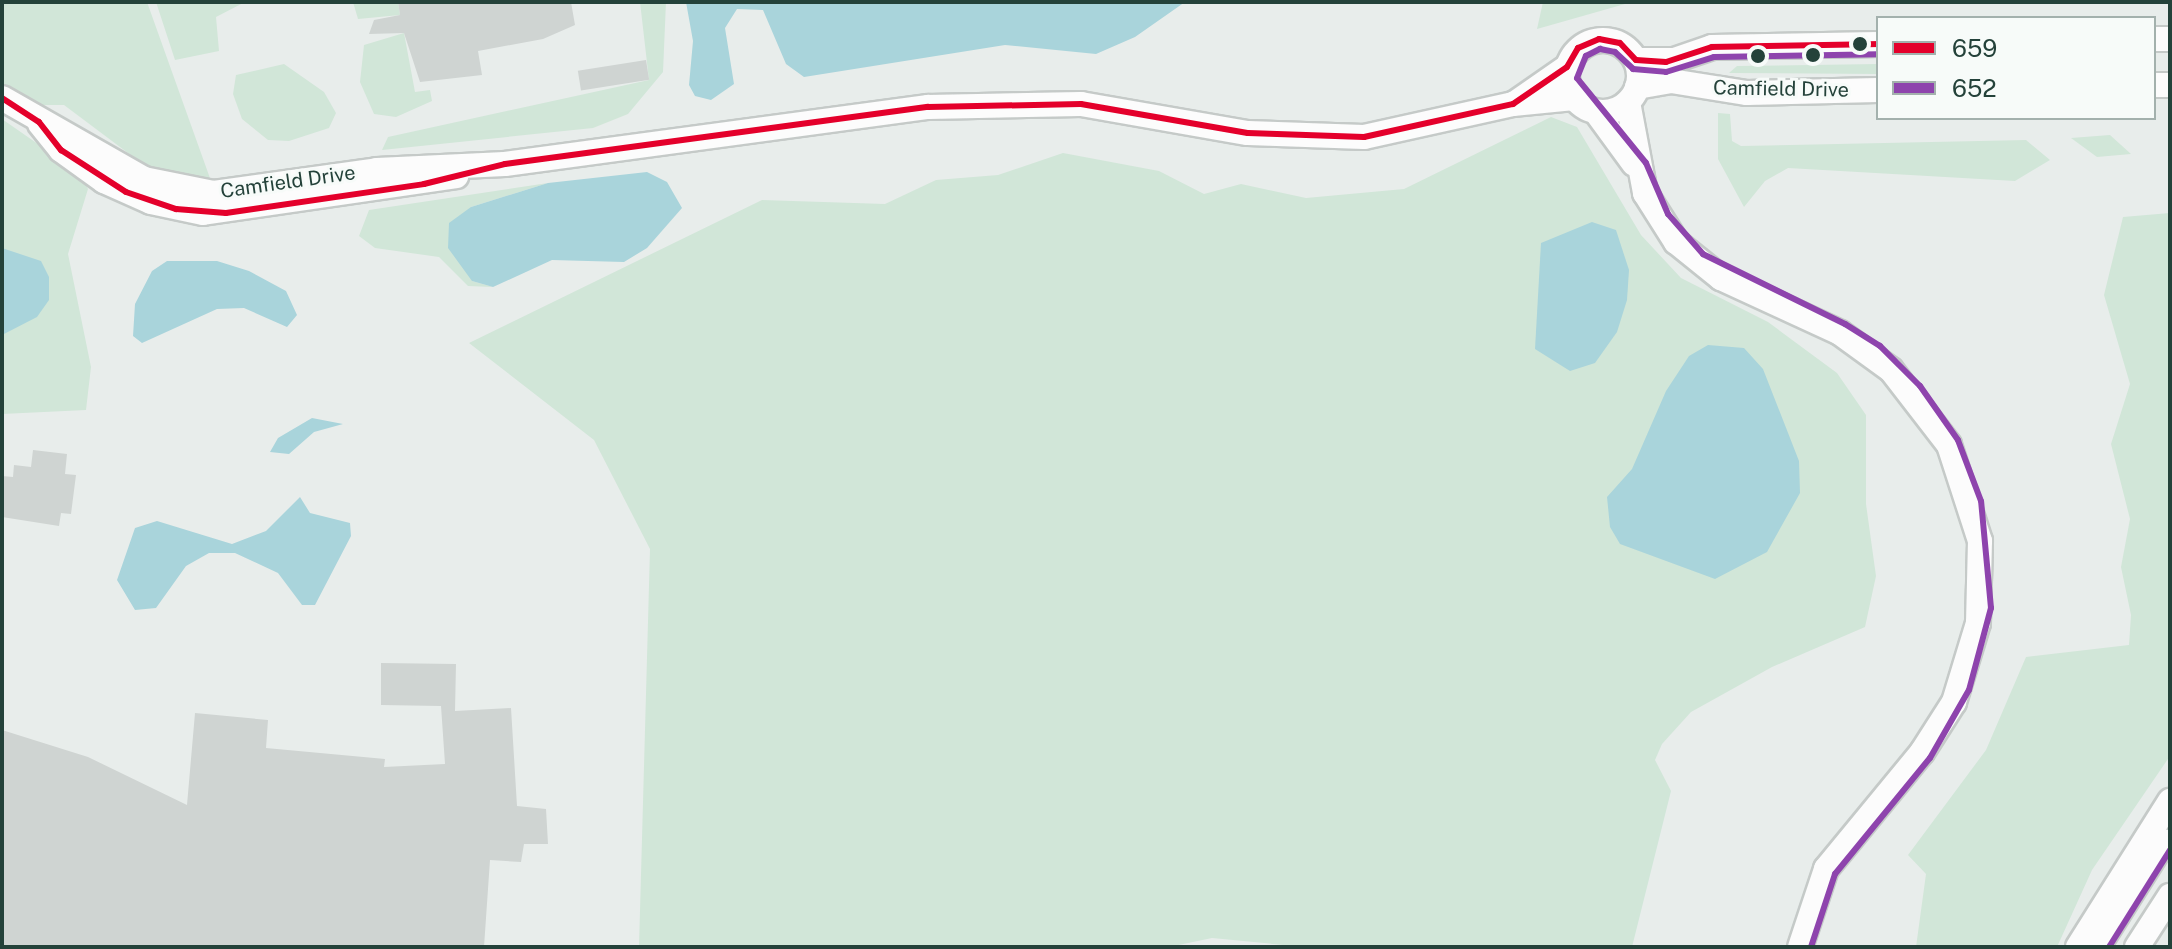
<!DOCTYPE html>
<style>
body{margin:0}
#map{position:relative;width:2172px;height:949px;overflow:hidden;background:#e8edeb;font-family:"Public Sans",sans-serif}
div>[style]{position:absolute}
.green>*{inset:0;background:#d1e6d8}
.water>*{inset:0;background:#a9d4db}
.building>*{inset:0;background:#cfd4d2;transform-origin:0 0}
.roads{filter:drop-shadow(2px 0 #c5cac8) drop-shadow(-2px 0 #c5cac8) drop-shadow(0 2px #c5cac8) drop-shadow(0 -2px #c5cac8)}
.minor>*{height:24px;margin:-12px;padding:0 12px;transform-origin:12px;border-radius:12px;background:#fcfcfc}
.minor>.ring{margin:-12px;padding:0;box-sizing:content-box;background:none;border:24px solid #fcfcfc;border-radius:50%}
.bus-1>*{height:6px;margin:-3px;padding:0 3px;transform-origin:3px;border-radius:3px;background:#e4002b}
.bus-2>*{height:6px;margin:-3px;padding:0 3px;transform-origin:3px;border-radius:3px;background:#8e44ad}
.dots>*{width:22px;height:22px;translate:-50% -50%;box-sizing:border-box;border:4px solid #f7fbf9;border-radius:50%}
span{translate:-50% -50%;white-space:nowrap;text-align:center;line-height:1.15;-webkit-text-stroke:6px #f7fbf9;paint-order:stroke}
.street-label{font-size:20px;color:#24423a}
.frame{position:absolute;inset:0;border:4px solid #24423a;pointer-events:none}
.legend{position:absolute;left:1876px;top:16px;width:280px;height:104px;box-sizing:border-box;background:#f7fbf9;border:2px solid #a3b1ad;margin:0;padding:10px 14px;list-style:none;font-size:24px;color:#24423a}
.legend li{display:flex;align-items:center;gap:16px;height:40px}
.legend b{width:40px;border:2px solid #a3b1ad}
</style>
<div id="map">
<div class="green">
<i style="clip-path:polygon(2px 2px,147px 2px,211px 181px,148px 168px,64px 105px,36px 105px,2px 84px)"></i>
<i style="clip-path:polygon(156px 2px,245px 2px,216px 17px,219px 51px,175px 60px)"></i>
<i style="clip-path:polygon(353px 2px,398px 2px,400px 15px,358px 19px)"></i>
<i style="clip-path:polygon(640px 2px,666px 2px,663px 72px,628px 114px,593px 128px,382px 150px,388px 137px,649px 80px)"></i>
<i style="clip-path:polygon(1543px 2px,1632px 2px,1537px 29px)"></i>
<i style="clip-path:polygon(404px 33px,415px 92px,430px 90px,432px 101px,396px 117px,374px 114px,360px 82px,364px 45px)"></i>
<i style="clip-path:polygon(284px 64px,324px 92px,336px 113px,329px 128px,289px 141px,268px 140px,242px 119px,233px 94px,236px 75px)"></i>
<i style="clip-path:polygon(1878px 64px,1878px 74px,1729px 73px,1737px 66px)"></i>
<i style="clip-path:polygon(1718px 113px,1730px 114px,1732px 141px,1741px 146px,2026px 140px,2050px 160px,2015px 181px,1788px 168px,1765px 181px,1744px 207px,1718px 159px)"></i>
<i style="clip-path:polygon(1551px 117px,1577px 127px,1641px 235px,1681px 278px,1768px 322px,1837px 373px,1866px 415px,1866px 504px,1876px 576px,1865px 627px,1772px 667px,1691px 712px,1662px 744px,1655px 760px,1671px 791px,1632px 947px,1304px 947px,1212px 938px,1169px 947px,639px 947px,650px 549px,594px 440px,469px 343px,762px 200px,885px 204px,936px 180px,998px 175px,1063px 153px,1159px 171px,1204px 194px,1241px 184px,1306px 198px,1404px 189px)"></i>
<i style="clip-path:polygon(2px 119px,81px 174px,88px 189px,68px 254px,91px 367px,86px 410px,2px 414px)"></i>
<i style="clip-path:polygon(2110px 135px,2131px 154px,2097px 157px,2071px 138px)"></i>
<i style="clip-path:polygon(548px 183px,471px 207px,472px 281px,493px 287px,468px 286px,439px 257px,375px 248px,359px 236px,369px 210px)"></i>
<i style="clip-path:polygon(2170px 213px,2170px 756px,2092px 870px,2057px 947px,1916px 947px,1926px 874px,1908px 855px,1986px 750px,2026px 657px,2129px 645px,2131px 615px,2121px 567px,2130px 519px,2111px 444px,2130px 384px,2104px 295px,2123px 217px)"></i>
</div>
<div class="water">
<i style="clip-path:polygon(686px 2px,1185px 2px,1135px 37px,1096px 54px,1005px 45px,804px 77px,786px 64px,763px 10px,737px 9px,725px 28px,734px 84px,711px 100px,695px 96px,689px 85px,693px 41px)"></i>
<i style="clip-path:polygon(647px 172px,667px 182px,682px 208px,647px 248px,624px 262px,552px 260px,493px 287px,472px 281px,448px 248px,449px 223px,471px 207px,548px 183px)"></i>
<i style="clip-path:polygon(1592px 222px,1616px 230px,1629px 270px,1627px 300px,1617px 332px,1595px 363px,1570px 371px,1535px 349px,1541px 243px)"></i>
<i style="clip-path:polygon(2px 248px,41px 261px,49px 277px,49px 300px,37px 317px,2px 335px)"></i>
<i style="clip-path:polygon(167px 261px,217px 261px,249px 271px,286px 291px,297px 315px,287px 327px,244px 308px,217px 309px,142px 343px,133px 336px,135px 304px,152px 271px)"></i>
<i style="clip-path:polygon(1708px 345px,1744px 348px,1763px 369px,1799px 461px,1800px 493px,1767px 552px,1715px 579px,1620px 544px,1610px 527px,1607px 497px,1632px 469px,1666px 391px,1689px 356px)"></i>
<i style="clip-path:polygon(312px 418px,343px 424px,314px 432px,289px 454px,270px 452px,278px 438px)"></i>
<i style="clip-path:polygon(300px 497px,310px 513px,350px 523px,351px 536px,315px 605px,302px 605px,278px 573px,235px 553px,209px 553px,186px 566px,156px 608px,135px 610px,117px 580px,135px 528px,157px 521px,232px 544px,266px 531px)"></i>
</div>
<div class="building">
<i style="clip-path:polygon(398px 2px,571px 2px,575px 25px,543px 39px,478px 51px,482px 75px,420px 82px,404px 33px,369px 34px,374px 20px,400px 15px)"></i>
<i style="left:646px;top:60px;width:20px;height:69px;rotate:81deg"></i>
<i style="clip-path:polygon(33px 450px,67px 454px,65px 474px,76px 475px,71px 514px,61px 513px,59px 526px,2px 517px,2px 476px,13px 477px,14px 465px,31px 467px)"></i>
<i style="clip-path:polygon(381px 663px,456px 664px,455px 711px,511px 708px,517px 806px,546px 809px,548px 844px,524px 844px,521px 862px,490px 860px,484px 947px,2px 947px,2px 730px,88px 757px,187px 805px,195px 713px,268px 720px,266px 748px,385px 759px,384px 767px,445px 764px,441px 706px,381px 705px)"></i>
</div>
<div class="roads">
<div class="minor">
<i style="left:2154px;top:39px;width:16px"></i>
<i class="ring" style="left:1567px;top:40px;width:48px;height:48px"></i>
<i style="left:1636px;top:60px;width:38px"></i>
<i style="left:1674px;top:60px;width:40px;rotate:-18.9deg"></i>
<i style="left:1712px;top:47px;width:166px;rotate:-1deg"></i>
<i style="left:2154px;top:85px;width:16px"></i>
<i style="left:1637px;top:87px;width:35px;rotate:-10deg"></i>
<i style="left:1671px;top:81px;width:77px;rotate:9deg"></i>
<i style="left:1747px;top:93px;width:131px;rotate:-1.3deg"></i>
<i style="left:2px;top:98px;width:163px;rotate:29.7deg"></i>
<i style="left:144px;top:179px;width:71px;rotate:11.3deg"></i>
<i style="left:214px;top:193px;width:165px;rotate:-8deg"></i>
<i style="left:377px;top:170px;width:128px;rotate:-2.7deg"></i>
<i style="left:505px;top:164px;width:427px;rotate:-7.7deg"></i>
<i style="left:928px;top:107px;width:153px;rotate:-1.1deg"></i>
<i style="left:1081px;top:104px;width:169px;rotate:9.9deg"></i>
<i style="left:1248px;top:133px;width:116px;rotate:2deg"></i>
<i style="left:1364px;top:137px;width:153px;rotate:-12.5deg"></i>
<i style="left:1513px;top:104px;width:61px;rotate:-5.6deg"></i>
<i style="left:1628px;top:102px;width:93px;rotate:79.4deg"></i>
<i style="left:1645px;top:193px;width:58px;rotate:57.7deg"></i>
<i style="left:1676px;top:242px;width:58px;rotate:38.7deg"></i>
<i style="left:1721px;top:278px;width:131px;rotate:24.8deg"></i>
<i style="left:1840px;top:333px;width:63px;rotate:36deg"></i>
<i style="left:1891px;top:370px;width:95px;rotate:52.3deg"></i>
<i style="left:1949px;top:445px;width:101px;rotate:72.1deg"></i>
<i style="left:1980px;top:541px;width:82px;rotate:91.4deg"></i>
<i style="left:1978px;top:623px;width:83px;rotate:106.9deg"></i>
<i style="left:1954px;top:702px;width:59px;rotate:122.6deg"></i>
<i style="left:1922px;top:752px;width:151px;rotate:129.4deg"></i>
<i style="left:1826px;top:869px;width:82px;rotate:108.4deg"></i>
<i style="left:1515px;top:103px;width:63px;rotate:-34.7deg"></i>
<i style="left:1596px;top:112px;width:64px;rotate:53.8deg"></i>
<i style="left:40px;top:124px;width:33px;rotate:51deg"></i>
<i style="left:61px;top:150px;width:53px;rotate:35.8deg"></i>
<i style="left:104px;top:181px;width:51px;rotate:24.1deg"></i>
<i style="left:151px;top:202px;width:53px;rotate:11.9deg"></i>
<i style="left:203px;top:213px;width:256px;rotate:-8.3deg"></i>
<i style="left:2078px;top:947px;width:173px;rotate:-57.8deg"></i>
<i style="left:2097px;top:947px;width:125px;rotate:-57.7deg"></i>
<i style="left:2137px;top:947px;width:61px;rotate:-57.1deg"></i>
</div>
</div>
<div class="bus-1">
<i style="left:2px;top:98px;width:44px;rotate:33deg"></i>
<i style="left:39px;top:122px;width:36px;rotate:52deg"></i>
<i style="left:61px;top:150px;width:77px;rotate:32.9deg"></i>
<i style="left:126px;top:192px;width:53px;rotate:18.8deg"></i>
<i style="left:176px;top:209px;width:50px;rotate:4.6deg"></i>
<i style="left:226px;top:213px;width:200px;rotate:-8.3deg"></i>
<i style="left:424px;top:184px;width:83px;rotate:-13.9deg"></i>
<i style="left:505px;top:164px;width:427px;rotate:-7.7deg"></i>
<i style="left:928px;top:107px;width:153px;rotate:-1.1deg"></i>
<i style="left:1081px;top:104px;width:169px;rotate:9.9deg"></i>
<i style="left:1248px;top:133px;width:116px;rotate:2deg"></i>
<i style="left:1364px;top:137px;width:153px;rotate:-12.5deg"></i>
<i style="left:1513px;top:104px;width:65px;rotate:-34.4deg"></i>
<i style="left:1567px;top:67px;width:22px;rotate:-60deg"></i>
<i style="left:1578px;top:48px;width:23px;rotate:-23deg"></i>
<i style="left:1599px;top:39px;width:21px;rotate:11deg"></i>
<i style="left:1620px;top:43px;width:23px;rotate:47deg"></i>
<i style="left:1636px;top:60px;width:30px;rotate:4deg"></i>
<i style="left:1666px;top:62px;width:48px;rotate:-18.1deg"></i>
<i style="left:1712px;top:47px;width:166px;rotate:-1deg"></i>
</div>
<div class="bus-2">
<i style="left:1811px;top:947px;width:77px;rotate:-71.8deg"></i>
<i style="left:1835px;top:874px;width:150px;rotate:-50.7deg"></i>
<i style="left:1930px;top:758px;width:78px;rotate:-60.2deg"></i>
<i style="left:1969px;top:690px;width:85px;rotate:-75deg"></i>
<i style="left:1991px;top:608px;width:107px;rotate:-95.3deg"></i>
<i style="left:1981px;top:501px;width:65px;rotate:-110.7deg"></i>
<i style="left:1958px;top:440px;width:66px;rotate:-125.1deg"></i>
<i style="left:1920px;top:386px;width:57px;rotate:-135deg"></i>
<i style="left:1880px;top:346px;width:41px;rotate:-147.8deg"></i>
<i style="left:1845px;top:324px;width:158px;rotate:-153.8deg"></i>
<i style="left:1703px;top:254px;width:53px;rotate:-131.2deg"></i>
<i style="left:1668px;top:214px;width:56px;rotate:-113.3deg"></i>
<i style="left:1646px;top:163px;width:109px;rotate:-129.1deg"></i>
<i style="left:1577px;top:78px;width:24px;rotate:-68deg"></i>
<i style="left:1586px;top:56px;width:16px;rotate:-27deg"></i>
<i style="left:1600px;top:49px;width:15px;rotate:11deg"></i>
<i style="left:1615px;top:52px;width:25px;rotate:43deg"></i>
<i style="left:1633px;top:69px;width:33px;rotate:5deg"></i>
<i style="left:1666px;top:72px;width:50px;rotate:-17.4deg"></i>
<i style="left:1714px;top:57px;width:164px;rotate:-1deg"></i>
<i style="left:2109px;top:947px;width:115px;rotate:-57.8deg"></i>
</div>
<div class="dots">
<i style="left:1860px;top:44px;background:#24423a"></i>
<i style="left:1813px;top:55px;background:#24423a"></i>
<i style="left:1758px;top:56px;background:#24423a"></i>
</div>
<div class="street-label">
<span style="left:1781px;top:89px;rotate:1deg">Camfield Drive</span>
<span style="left:288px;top:182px;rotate:-8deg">Camfield Drive</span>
</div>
<div class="frame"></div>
<ul class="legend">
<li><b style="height:10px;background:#e4002b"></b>659</li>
<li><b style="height:10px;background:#8e44ad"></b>652</li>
</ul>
</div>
